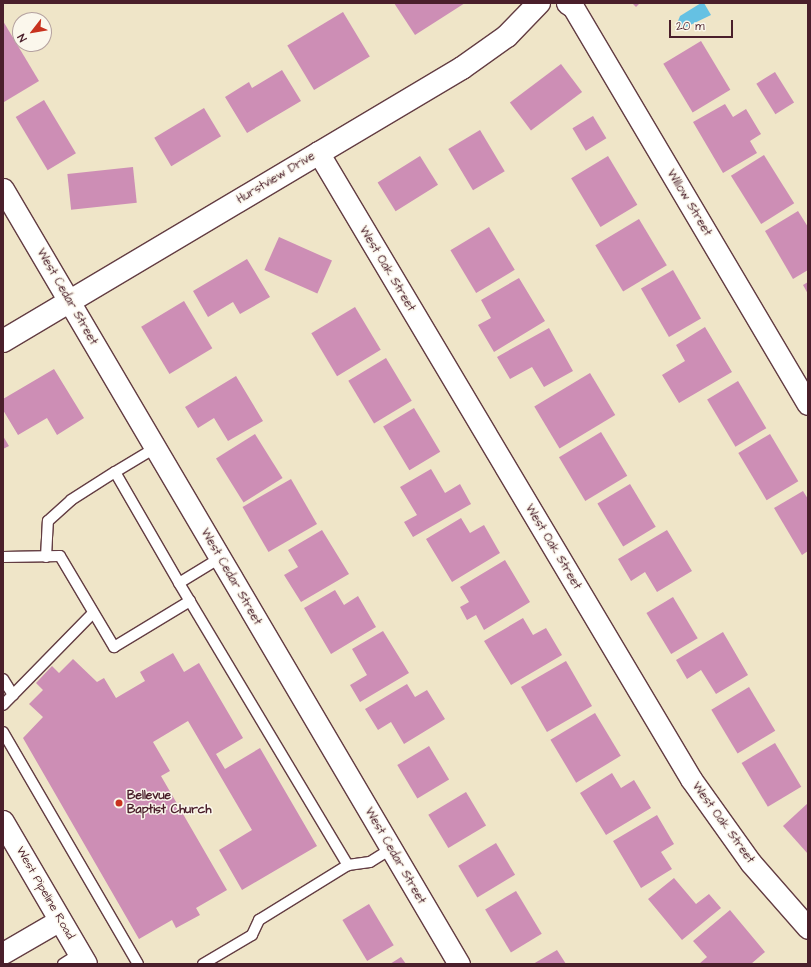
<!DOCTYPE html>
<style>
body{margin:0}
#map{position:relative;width:811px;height:967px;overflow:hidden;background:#efe5c8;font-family:"Architects Daughter",sans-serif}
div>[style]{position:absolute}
.water>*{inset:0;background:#65c1e3}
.building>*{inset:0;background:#cd8eb5;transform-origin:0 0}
.roads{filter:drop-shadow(1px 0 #633d43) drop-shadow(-1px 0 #633d43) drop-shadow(0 1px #633d43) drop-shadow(0 -1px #633d43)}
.service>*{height:10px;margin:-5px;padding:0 5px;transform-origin:5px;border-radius:5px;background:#fff}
.minor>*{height:21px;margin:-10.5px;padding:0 10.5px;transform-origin:10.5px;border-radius:10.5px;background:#fff}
.tertiary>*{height:22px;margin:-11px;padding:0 11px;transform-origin:11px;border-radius:11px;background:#fff}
.secondary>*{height:22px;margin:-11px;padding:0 11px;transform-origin:11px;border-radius:11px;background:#fff}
.dots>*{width:11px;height:11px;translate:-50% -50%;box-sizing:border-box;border:2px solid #fbf7ec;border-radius:50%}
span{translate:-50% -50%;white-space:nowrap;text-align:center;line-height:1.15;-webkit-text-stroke:3px #fbf7ec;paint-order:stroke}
.street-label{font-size:12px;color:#4a1f2b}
.poi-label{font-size:12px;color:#4a1f2b;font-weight:700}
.left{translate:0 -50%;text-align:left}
.frame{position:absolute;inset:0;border:4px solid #4a1f2b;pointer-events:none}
.north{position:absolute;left:12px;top:12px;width:40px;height:40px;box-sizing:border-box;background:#fbf7ec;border:1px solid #b4a19f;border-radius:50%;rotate:239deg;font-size:11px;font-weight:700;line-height:16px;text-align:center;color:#4a1f2b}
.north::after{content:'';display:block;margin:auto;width:14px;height:18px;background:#c8321e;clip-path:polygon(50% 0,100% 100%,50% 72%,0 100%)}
.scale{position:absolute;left:669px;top:20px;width:64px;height:18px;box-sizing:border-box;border:2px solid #4a1f2b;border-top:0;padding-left:5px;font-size:12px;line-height:14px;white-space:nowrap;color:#4a1f2b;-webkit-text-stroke:3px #fbf7ec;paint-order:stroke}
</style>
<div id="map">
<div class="water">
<i style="clip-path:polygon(701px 3px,704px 3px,711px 15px,682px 29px,678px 21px,680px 16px)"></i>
</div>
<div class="building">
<i style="clip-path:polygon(394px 3px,465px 3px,415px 35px)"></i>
<i style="clip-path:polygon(632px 3px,640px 3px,636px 7px)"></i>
<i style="left:343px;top:12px;width:52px;height:65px;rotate:59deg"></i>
<i style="clip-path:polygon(3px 21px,39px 81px,4px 102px,3px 100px)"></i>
<i style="left:701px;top:41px;width:57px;height:44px;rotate:59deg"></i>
<i style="left:561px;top:64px;width:35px;height:64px;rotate:53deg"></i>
<i style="clip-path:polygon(282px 70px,301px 101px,247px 133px,225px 97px,249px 82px,252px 88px)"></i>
<i style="left:775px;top:72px;width:36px;height:22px;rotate:58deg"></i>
<i style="left:44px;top:100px;width:62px;height:33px;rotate:59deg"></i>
<i style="clip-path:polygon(725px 104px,733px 117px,746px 109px,761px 134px,750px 141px,757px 153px,723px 173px,693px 122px)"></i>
<i style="left:204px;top:108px;width:33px;height:58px;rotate:59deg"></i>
<i style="left:593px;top:116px;width:26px;height:24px;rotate:59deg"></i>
<i style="left:480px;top:130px;width:48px;height:37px;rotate:59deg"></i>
<i style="left:764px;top:155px;width:57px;height:39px;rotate:58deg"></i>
<i style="left:420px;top:156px;width:34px;height:50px;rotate:58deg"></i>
<i style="left:608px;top:156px;width:57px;height:43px;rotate:59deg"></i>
<i style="left:133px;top:167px;width:36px;height:66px;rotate:84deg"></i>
<i style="clip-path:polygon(798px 211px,808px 227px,808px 270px,793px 279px,765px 231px)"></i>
<i style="left:639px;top:219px;width:54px;height:51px;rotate:59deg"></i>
<i style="left:489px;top:227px;width:50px;height:45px;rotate:59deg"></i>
<i style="left:279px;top:237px;width:58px;height:36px;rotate:24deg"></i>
<i style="clip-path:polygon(247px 259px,270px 297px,240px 314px,233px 302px,208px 317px,193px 291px)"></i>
<i style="left:673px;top:270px;width:56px;height:37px;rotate:60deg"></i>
<i style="clip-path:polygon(519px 278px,545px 321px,494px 352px,478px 325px,491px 318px,481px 300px)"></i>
<i style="clip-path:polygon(808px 282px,808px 294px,803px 285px)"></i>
<i style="left:184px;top:301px;width:55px;height:50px;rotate:59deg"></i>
<i style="left:355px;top:307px;width:50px;height:51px;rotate:59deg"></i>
<i style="clip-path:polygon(705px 327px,732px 372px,679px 403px,662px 375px,685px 361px,676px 345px)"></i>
<i style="clip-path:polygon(549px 328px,573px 371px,544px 387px,532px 367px,510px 379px,497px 357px)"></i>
<i style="left:386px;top:358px;width:50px;height:44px;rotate:59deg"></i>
<i style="clip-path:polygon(54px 369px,84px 418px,57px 435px,47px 418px,18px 435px,3px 410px,3px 399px)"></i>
<i style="left:590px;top:373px;width:49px;height:65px;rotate:59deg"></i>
<i style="clip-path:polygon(236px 376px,263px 421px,228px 441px,214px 418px,198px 428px,185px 407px)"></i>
<i style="left:738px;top:381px;width:55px;height:36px;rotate:59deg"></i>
<i style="left:414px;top:408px;width:51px;height:36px;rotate:59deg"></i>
<i style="left:601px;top:432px;width:51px;height:49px;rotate:59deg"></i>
<i style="left:255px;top:434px;width:52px;height:46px;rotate:58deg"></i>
<i style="left:770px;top:434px;width:55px;height:37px;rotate:59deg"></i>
<i style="clip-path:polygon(3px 436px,9px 446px,3px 449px)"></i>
<i style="clip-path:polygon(431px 469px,445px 493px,460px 484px,471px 504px,413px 537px,404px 522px,417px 515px,400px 487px)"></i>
<i style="left:291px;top:479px;width:52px;height:56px;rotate:60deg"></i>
<i style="left:630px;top:484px;width:50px;height:38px;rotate:59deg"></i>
<i style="clip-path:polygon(803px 491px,808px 499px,808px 551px,802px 555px,774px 508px)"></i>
<i style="clip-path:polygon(461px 518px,470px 533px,484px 525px,500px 553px,452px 582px,426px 539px)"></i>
<i style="clip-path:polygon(322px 530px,349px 574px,301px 602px,284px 575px,298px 567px,288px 550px)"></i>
<i style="clip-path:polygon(667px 530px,692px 571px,657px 592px,645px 572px,631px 581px,618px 559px)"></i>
<i style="clip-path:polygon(505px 560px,530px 602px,484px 630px,476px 615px,467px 620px,460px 607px,469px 602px,460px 587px)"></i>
<i style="clip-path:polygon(335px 590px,344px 605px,358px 596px,376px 627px,331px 654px,304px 608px)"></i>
<i style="left:673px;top:597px;width:48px;height:31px;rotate:59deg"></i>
<i style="clip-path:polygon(523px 618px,533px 635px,546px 628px,562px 655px,511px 685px,484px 641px)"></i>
<i style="clip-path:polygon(383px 631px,409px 673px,360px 702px,350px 685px,367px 675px,352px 649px)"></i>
<i style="clip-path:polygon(723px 632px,748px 675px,716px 694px,701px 670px,687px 679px,676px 660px)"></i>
<i style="clip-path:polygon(173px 653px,184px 672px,199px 663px,243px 738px,216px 754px,225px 769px,260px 748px,317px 846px,242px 890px,219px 850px,252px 830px,188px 721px,153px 742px,170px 771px,161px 776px,227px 890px,196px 908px,200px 915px,176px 928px,172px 920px,139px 939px,23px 738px,43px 717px,29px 704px,43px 690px,36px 683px,52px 666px,59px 673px,73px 659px,97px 682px,104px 678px,116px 698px,145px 681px,140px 672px)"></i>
<i style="left:566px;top:661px;width:52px;height:52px;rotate:60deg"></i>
<i style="clip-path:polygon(407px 684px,415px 697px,427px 690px,445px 719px,404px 744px,391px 722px,378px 730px,365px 709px)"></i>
<i style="left:749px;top:687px;width:51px;height:44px;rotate:59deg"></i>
<i style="left:595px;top:713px;width:50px;height:52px;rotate:59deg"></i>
<i style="left:775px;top:743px;width:51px;height:39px;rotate:59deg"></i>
<i style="left:429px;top:746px;width:39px;height:37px;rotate:59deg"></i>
<i style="clip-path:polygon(612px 773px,621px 788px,634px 780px,651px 808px,606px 835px,580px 793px)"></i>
<i style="left:466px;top:792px;width:39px;height:44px;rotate:59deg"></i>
<i style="clip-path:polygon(808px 803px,808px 854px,783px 826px)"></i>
<i style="clip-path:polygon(657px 815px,674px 844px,661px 852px,672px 869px,641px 888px,613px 841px)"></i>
<i style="left:496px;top:843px;width:37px;height:44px;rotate:59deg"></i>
<i style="clip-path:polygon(674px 878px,696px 904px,709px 894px,721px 908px,682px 940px,648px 899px)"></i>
<i style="left:516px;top:891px;width:50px;height:36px;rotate:59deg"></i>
<i style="left:369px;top:904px;width:48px;height:31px;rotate:59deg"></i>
<i style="clip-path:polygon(730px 910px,765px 952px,751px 964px,699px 964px,707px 957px,693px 941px)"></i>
<i style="clip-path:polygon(557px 950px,566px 964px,533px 964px)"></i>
<i style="clip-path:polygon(401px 957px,406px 964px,390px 964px)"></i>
</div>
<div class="roads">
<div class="service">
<i style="left:155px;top:448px;width:47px;rotate:149deg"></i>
<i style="left:115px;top:472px;width:128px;rotate:60deg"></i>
<i style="left:3px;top:557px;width:57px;rotate:-1deg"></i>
<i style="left:60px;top:556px;width:106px;rotate:59.3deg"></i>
<i style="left:114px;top:647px;width:89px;rotate:-31.2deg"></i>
<i style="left:46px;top:557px;width:36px;rotate:-87deg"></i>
<i style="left:48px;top:521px;width:31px;rotate:-42deg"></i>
<i style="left:71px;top:500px;width:52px;rotate:-32.5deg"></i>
<i style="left:220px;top:558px;width:48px;rotate:148.6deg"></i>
<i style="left:179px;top:583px;width:329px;rotate:59.1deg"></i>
<i style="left:3px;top:679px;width:19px;rotate:58deg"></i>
<i style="left:3px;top:705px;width:129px;rotate:-45.6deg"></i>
<i style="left:3px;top:732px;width:268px;rotate:59.8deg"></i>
<i style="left:63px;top:964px;width:20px;rotate:-33deg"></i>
<i style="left:203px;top:964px;width:57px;rotate:-30.6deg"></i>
<i style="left:252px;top:935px;width:17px;rotate:-65deg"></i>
<i style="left:259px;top:920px;width:105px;rotate:-31.7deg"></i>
<i style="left:348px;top:865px;width:22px;rotate:-8deg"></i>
<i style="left:370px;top:862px;width:25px;rotate:-32deg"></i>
</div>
<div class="minor">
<i style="left:567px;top:3px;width:7px;rotate:34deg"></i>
<i style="left:573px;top:7px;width:461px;rotate:59.4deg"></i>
<i style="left:318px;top:152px;width:730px;rotate:59.25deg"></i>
<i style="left:691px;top:779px;width:103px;rotate:54.5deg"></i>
<i style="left:751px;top:863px;width:86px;rotate:48.8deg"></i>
<i style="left:3px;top:189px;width:899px;rotate:59.53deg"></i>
<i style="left:3px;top:953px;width:66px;rotate:-30.1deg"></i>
</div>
<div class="tertiary">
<i style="left:3px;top:341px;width:534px;rotate:-30.74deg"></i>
<i style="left:462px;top:68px;width:55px;rotate:-35.4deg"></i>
<i style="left:507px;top:36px;width:46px;rotate:-45.9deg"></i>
</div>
<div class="secondary">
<i style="left:3px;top:822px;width:164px;rotate:59.7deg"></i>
</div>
</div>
<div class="dots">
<i style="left:119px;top:803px;background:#c8321e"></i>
</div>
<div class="street-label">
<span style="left:276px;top:178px;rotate:-31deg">Hurstview Drive</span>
<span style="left:689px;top:203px;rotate:59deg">Willow Street</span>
<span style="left:387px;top:269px;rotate:59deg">West Oak Street</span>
<span style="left:67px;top:297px;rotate:60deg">West Cedar Street</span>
<span style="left:553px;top:547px;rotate:59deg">West Oak Street</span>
<span style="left:231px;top:577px;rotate:60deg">West Cedar Street</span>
<span style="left:723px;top:823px;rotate:54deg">West Oak Street</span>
<span style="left:395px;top:856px;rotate:60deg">West Cedar Street</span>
<span style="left:45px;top:893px;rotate:60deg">West Pipeline Road</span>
</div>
<div class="poi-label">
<span class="left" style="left:127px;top:803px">Bellevue<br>Baptist Church</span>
</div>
<div class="frame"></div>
<div class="north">N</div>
<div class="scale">20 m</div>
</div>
